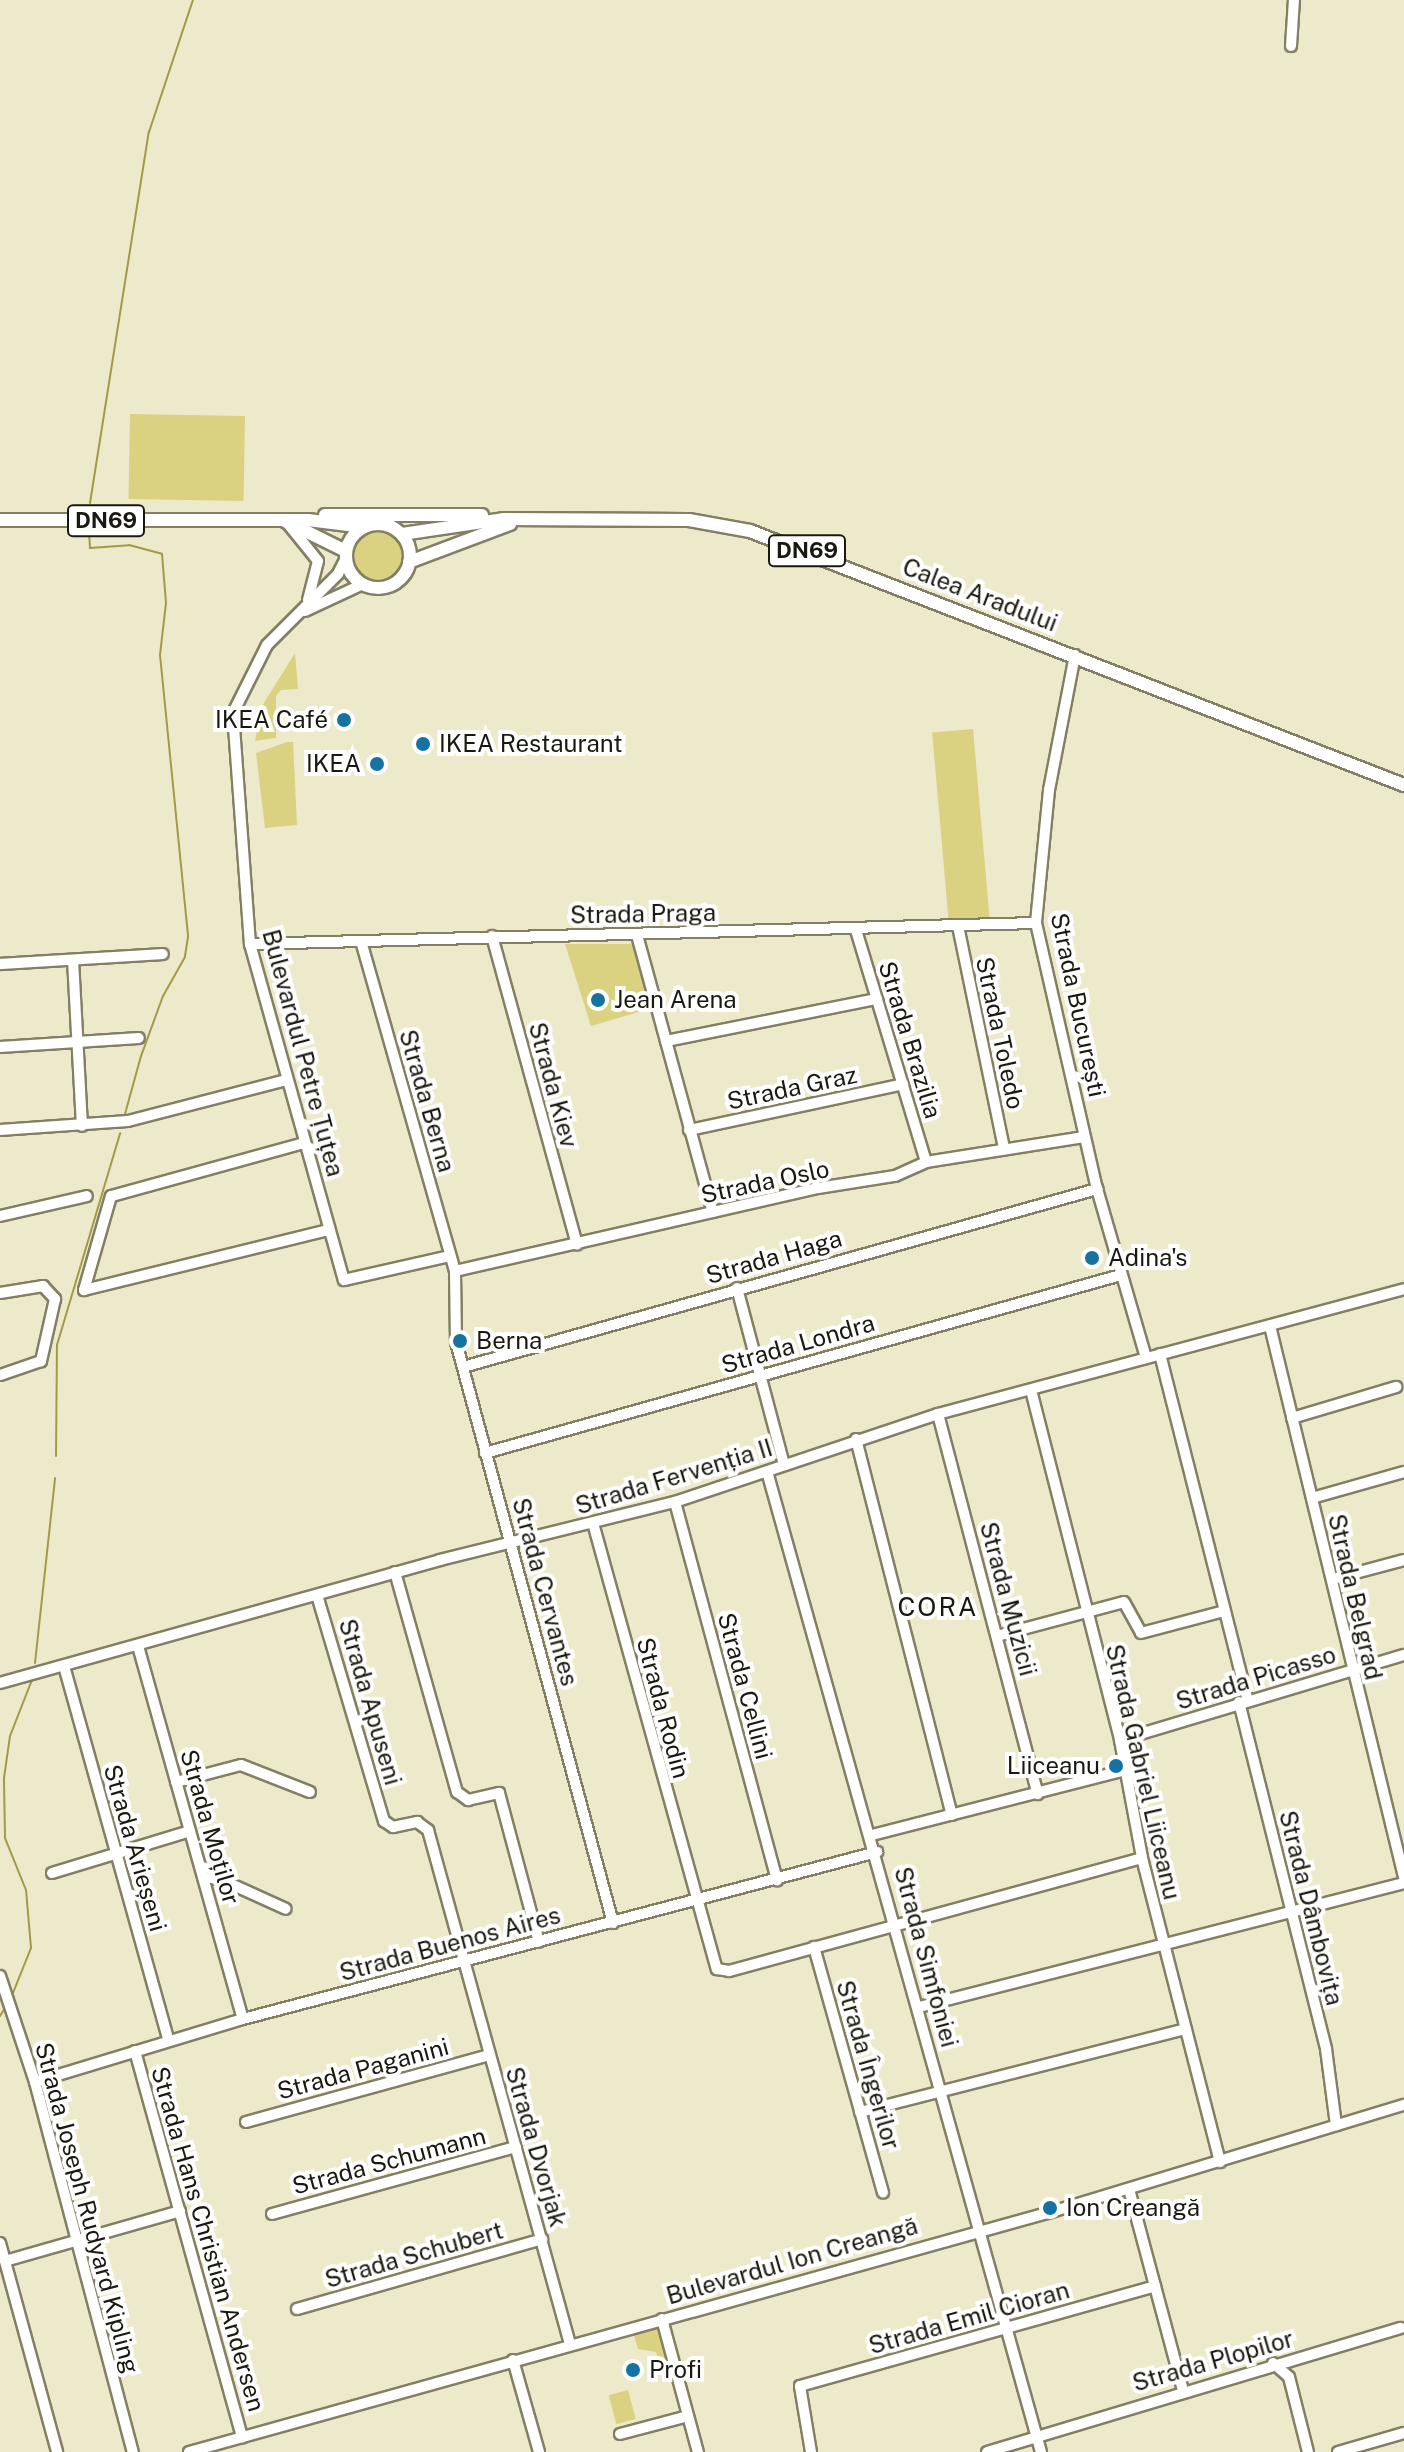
<!DOCTYPE html>
<meta charset="utf-8">
<style>
body{margin:0}
#map{position:relative;width:1404px;height:2452px;overflow:hidden;background:#edeacc;font-family:"Public Sans",sans-serif}
div>[style]{position:absolute}
.green>*{inset:0;background:#dad181;transform-origin:0 0}
.round{border-radius:50%}
.stream>*{height:2px;margin:-1px;padding:0 1px;transform-origin:1px;border-radius:1px;background:#a39a46}
.roads{filter:drop-shadow(2px 0 #827f64) drop-shadow(-2px 0 #827f64) drop-shadow(0 2px #827f64) drop-shadow(0 -2px #827f64)}
.minor>*{height:10px;margin:-5px;padding:0 5px;transform-origin:5px;border-radius:5px;background:#fff}
.major>*{height:12px;margin:-6px;padding:0 6px;transform-origin:6px;border-radius:6px;background:#fff}
.major>.ring{margin:-6px;padding:0;box-sizing:content-box;background:none;border:12px solid #fff;border-radius:50%}
.dots>*{width:22px;height:22px;translate:-50% -50%;box-sizing:border-box;border:4px solid #fff;border-radius:50%}
span{translate:-50% -50%;white-space:nowrap;text-align:center;line-height:1.15;-webkit-text-stroke:8px #fff;paint-order:stroke}
.shield-label span{padding:2px 6px;background:#fff;border:2px solid;border-radius:6px;-webkit-text-stroke-width:0}
.shield-label{font-size:22px;color:#1a190f;font-weight:700}
.street-label{font-size:24px;color:#1a190f}
.poi-label{font-size:24px;color:#1a190f}
.right{translate:-100% -50%;text-align:right}
.left{translate:0 -50%;text-align:left}
.neighbourhood-label{font-size:26px;color:#1a190f;letter-spacing:2px}
</style>
<div id="map">
<div class="green">
<i style="left:130px;top:414px;width:115px;height:85px;rotate:1deg"></i>
<i class="round" style="left:352px;top:530px;width:52px;height:52px"></i>
<i style="clip-path:polygon(295px 653px,298px 689px,281px 690px,276px 696px,276px 738px,255px 741px,262px 706px)"></i>
<i style="left:973px;top:729px;width:189px;height:41px;rotate:85deg"></i>
<i style="clip-path:polygon(287px 742px,293px 742px,297px 825px,265px 828px,256px 753px)"></i>
<i style="clip-path:polygon(565px 944px,632px 944px,652px 1008px,591px 1026px)"></i>
<i style="clip-path:polygon(659px 2327px,670px 2367px,661px 2370px,656px 2352px,638px 2349px,633px 2333px)"></i>
<i style="left:628px;top:2390px;width:30px;height:20px;rotate:75deg"></i>
</div>
<div class="stream">
<i style="left:90px;top:503px;width:376px;rotate:-81deg"></i>
<i style="left:149px;top:132px;width:139px;rotate:-71.6deg"></i>
<i style="left:89px;top:533px;width:15px;rotate:86deg"></i>
<i style="left:90px;top:548px;width:39px;rotate:-4deg"></i>
<i style="left:129px;top:545px;width:34px;rotate:15deg"></i>
<i style="left:162px;top:554px;width:49px;rotate:85.3deg"></i>
<i style="left:166px;top:603px;width:52px;rotate:96.6deg"></i>
<i style="left:160px;top:655px;width:283px;rotate:84.3deg"></i>
<i style="left:188px;top:937px;width:20px;rotate:99deg"></i>
<i style="left:185px;top:957px;width:45px;rotate:119.4deg"></i>
<i style="left:163px;top:996px;width:64px;rotate:110.1deg"></i>
<i style="left:141px;top:1056px;width:60px;rotate:105.4deg"></i>
<i style="left:56px;top:1456px;width:111px;rotate:-89.5deg"></i>
<i style="left:57px;top:1345px;width:221px;rotate:-73.4deg"></i>
<i style="left:35px;top:1663px;width:186px;rotate:-83.8deg"></i>
<i style="left:13px;top:1993px;width:48px;rotate:-68.2deg"></i>
<i style="left:31px;top:1948px;width:58px;rotate:-94.9deg"></i>
<i style="left:26px;top:1890px;width:56px;rotate:-112deg"></i>
<i style="left:5px;top:1838px;width:60px;rotate:-91deg"></i>
<i style="left:4px;top:1778px;width:42px;rotate:-81.9deg"></i>
<i style="left:10px;top:1736px;width:60px;rotate:-68.6deg"></i>
<i style="left:0;top:2016px;width:9px;rotate:-58deg"></i>
</div>
<div class="roads">
<div class="minor">
<i style="left:1291px;top:46px;width:46px;rotate:-86.3deg"></i>
<i style="left:289px;top:525px;width:46px;rotate:51.1deg"></i>
<i style="left:318px;top:561px;width:40px;rotate:104.4deg"></i>
<i style="left:346px;top:558px;width:18px;rotate:117deg"></i>
<i style="left:338px;top:574px;width:100px;rotate:135deg"></i>
<i style="left:267px;top:645px;width:76px;rotate:116.6deg"></i>
<i style="left:233px;top:713px;width:232px;rotate:85.8deg"></i>
<i style="left:250px;top:944px;width:349px;rotate:74.4deg"></i>
<i style="left:344px;top:1280px;width:109px;rotate:-12.8deg"></i>
<i style="left:305px;top:611px;width:64px;rotate:-25deg"></i>
<i style="left:1075px;top:655px;width:137px;rotate:100.9deg"></i>
<i style="left:1049px;top:790px;width:134px;rotate:95.6deg"></i>
<i style="left:1036px;top:923px;width:273px;rotate:77.1deg"></i>
<i style="left:1097px;top:1189px;width:176px;rotate:73.8deg"></i>
<i style="left:958px;top:926px;width:228px;rotate:78.3deg"></i>
<i style="left:856px;top:930px;width:242px;rotate:73.2deg"></i>
<i style="left:637px;top:935px;width:287px;rotate:74.7deg"></i>
<i style="left:492px;top:936px;width:320px;rotate:74.6deg"></i>
<i style="left:361px;top:941px;width:343px;rotate:74.1deg"></i>
<i style="left:455px;top:1271px;width:71px;rotate:89.2deg"></i>
<i style="left:456px;top:1342px;width:602px;rotate:74.88deg"></i>
<i style="left:250px;top:944px;width:786px;rotate:-1.53deg"></i>
<i style="left:73px;top:960px;width:166px;rotate:86.9deg"></i>
<i style="left:0;top:964px;width:163px;rotate:-3.5deg"></i>
<i style="left:666px;top:1041px;width:215px;rotate:-11.3deg"></i>
<i style="left:0;top:1047px;width:139px;rotate:-3.7deg"></i>
<i style="left:0;top:1130px;width:128px;rotate:-4deg"></i>
<i style="left:128px;top:1121px;width:164px;rotate:-14.5deg"></i>
<i style="left:689px;top:1130px;width:219px;rotate:-12.1deg"></i>
<i style="left:304px;top:1143px;width:200px;rotate:164.6deg"></i>
<i style="left:111px;top:1196px;width:98px;rotate:106deg"></i>
<i style="left:84px;top:1290px;width:252px;rotate:-13.8deg"></i>
<i style="left:0;top:1216px;width:89px;rotate:-12.9deg"></i>
<i style="left:455px;top:1271px;width:372px;rotate:-12.9deg"></i>
<i style="left:818px;top:1188px;width:78px;rotate:-8.9deg"></i>
<i style="left:895px;top:1176px;width:34px;rotate:-24deg"></i>
<i style="left:926px;top:1162px;width:160px;rotate:-9deg"></i>
<i style="left:737px;top:1288px;width:183px;rotate:75.1deg"></i>
<i style="left:0;top:1293px;width:44px;rotate:-9.2deg"></i>
<i style="left:43px;top:1286px;width:18px;rotate:47deg"></i>
<i style="left:55px;top:1299px;width:64px;rotate:102.7deg"></i>
<i style="left:41px;top:1361px;width:43px;rotate:161.1deg"></i>
<i style="left:1270px;top:1326px;width:567px;rotate:76.33deg"></i>
<i style="left:1160px;top:1354px;width:356px;rotate:75.8deg"></i>
<i style="left:463px;top:1367px;width:659px;rotate:-15.68deg"></i>
<i style="left:1031px;top:1390px;width:361px;rotate:75.7deg"></i>
<i style="left:1120px;top:1740px;width:120px;rotate:79.4deg"></i>
<i style="left:1142px;top:1858px;width:314px;rotate:75.6deg"></i>
<i style="left:938px;top:1414px;width:393px;rotate:75.3deg"></i>
<i style="left:1292px;top:1418px;width:109px;rotate:-16.6deg"></i>
<i style="left:856px;top:1439px;width:388px;rotate:75.7deg"></i>
<i style="left:485px;top:1453px;width:660px;rotate:-15.64deg"></i>
<i style="left:768px;top:1475px;width:1014px;rotate:74.39deg"></i>
<i style="left:1312px;top:1498px;width:96px;rotate:-15.8deg"></i>
<i style="left:675px;top:1502px;width:392px;rotate:74.9deg"></i>
<i style="left:593px;top:1523px;width:463px;rotate:74.5deg"></i>
<i style="left:717px;top:1969px;width:12px;rotate:9deg"></i>
<i style="left:729px;top:1971px;width:428px;rotate:-15.3deg"></i>
<i style="left:395px;top:1572px;width:229px;rotate:74.3deg"></i>
<i style="left:457px;top:1792px;width:14px;rotate:36deg"></i>
<i style="left:468px;top:1800px;width:32px;rotate:-13deg"></i>
<i style="left:499px;top:1793px;width:154px;rotate:75deg"></i>
<i style="left:1333px;top:1579px;width:73px;rotate:-15deg"></i>
<i style="left:317px;top:1595px;width:236px;rotate:73.5deg"></i>
<i style="left:384px;top:1821px;width:11px;rotate:34deg"></i>
<i style="left:393px;top:1827px;width:25px;rotate:-12deg"></i>
<i style="left:417px;top:1822px;width:14px;rotate:36deg"></i>
<i style="left:428px;top:1830px;width:533px;rotate:74.56deg"></i>
<i style="left:997px;top:1636px;width:131px;rotate:-15deg"></i>
<i style="left:1124px;top:1602px;width:35px;rotate:61deg"></i>
<i style="left:1141px;top:1633px;width:86px;rotate:-14.8deg"></i>
<i style="left:138px;top:1646px;width:387px;rotate:74.3deg"></i>
<i style="left:64px;top:1666px;width:389px;rotate:74.4deg"></i>
<i style="left:0;top:1683px;width:457px;rotate:-15.6deg"></i>
<i style="left:440px;top:1560px;width:242px;rotate:-13.9deg"></i>
<i style="left:675px;top:1502px;width:277px;rotate:-18.5deg"></i>
<i style="left:938px;top:1414px;width:482px;rotate:-15deg"></i>
<i style="left:1239px;top:1702px;width:358px;rotate:75.9deg"></i>
<i style="left:1326px;top:2049px;width:77px;rotate:82.5deg"></i>
<i style="left:1120px;top:1740px;width:296px;rotate:-16.7deg"></i>
<i style="left:176px;top:1782px;width:67px;rotate:-14.7deg"></i>
<i style="left:241px;top:1765px;width:74px;rotate:21.4deg"></i>
<i style="left:872px;top:1835px;width:262px;rotate:-14.4deg"></i>
<i style="left:52px;top:1873px;width:144px;rotate:-16.9deg"></i>
<i style="left:203px;top:1877px;width:17px;rotate:7deg"></i>
<i style="left:220px;top:1879px;width:72px;rotate:24.4deg"></i>
<i style="left:814px;top:1947px;width:255px;rotate:74.3deg"></i>
<i style="left:0;top:1976px;width:112px;rotate:71.7deg"></i>
<i style="left:35px;top:2082px;width:383px;rotate:75.2deg"></i>
<i style="left:919px;top:2007px;width:501px;rotate:-14.34deg"></i>
<i style="left:135px;top:2051px;width:401px;rotate:74.5deg"></i>
<i style="left:35px;top:2082px;width:217px;rotate:-16.9deg"></i>
<i style="left:243px;top:2019px;width:656px;rotate:-14.76deg"></i>
<i style="left:860px;top:2112px;width:336px;rotate:-14.3deg"></i>
<i style="left:246px;top:2122px;width:252px;rotate:-15.4deg"></i>
<i style="left:1129px;top:2189px;width:208px;rotate:75deg"></i>
<i style="left:272px;top:2214px;width:253px;rotate:-15.4deg"></i>
<i style="left:0;top:2243px;width:217px;rotate:74.7deg"></i>
<i style="left:5px;top:2261px;width:182px;rotate:-15.9deg"></i>
<i style="left:297px;top:2309px;width:255px;rotate:-15.9deg"></i>
<i style="left:662px;top:2319px;width:138px;rotate:74.9deg"></i>
<i style="left:513px;top:2360px;width:96px;rotate:74.2deg"></i>
<i style="left:1273px;top:2363px;width:21px;rotate:41deg"></i>
<i style="left:1289px;top:2377px;width:77px;rotate:75.8deg"></i>
<i style="left:620px;top:2434px;width:70px;rotate:-14.8deg"></i>
<i style="left:189px;top:2452px;width:895px;rotate:-15.56deg"></i>
<i style="left:1051px;top:2212px;width:369px;rotate:-16.9deg"></i>
<i style="left:811px;top:2452px;width:67px;rotate:-99.5deg"></i>
<i style="left:800px;top:2386px;width:369px;rotate:-15.7deg"></i>
<i style="left:987px;top:2452px;width:432px;rotate:-16.7deg"></i>
<i style="left:1338px;top:2452px;width:69px;rotate:-16.1deg"></i>
</div>
<div class="major">
<i style="left:325px;top:515px;width:157px"></i>
<i style="left:0;top:520px;width:308px"></i>
<i style="left:308px;top:520px;width:56px;rotate:7.1deg"></i>
<i style="left:285px;top:521px;width:68px;rotate:26.2deg"></i>
<i class="ring" style="left:346px;top:524px;width:52px;height:52px"></i>
<i style="left:402px;top:534px;width:102px;rotate:-8.4deg"></i>
<i style="left:503px;top:519px;width:186px;rotate:0.3deg"></i>
<i style="left:689px;top:520px;width:62px;rotate:10.2deg"></i>
<i style="left:750px;top:531px;width:702px;rotate:21.23deg"></i>
<i style="left:409px;top:562px;width:108px;rotate:-20.6deg"></i>
</div>
</div>
<div class="dots">
<i style="left:344px;top:720px;background:#1473a1"></i>
<i style="left:423px;top:744px;background:#1473a1"></i>
<i style="left:377px;top:764px;background:#1473a1"></i>
<i style="left:598px;top:1000px;background:#1473a1"></i>
<i style="left:1092px;top:1258px;background:#1473a1"></i>
<i style="left:460px;top:1341px;background:#1473a1"></i>
<i style="left:1116px;top:1766px;background:#1473a1"></i>
<i style="left:1050px;top:2208px;background:#1473a1"></i>
<i style="left:633px;top:2370px;background:#1473a1"></i>
</div>
<div class="shield-label">
<span style="left:106px;top:521px">DN69</span>
<span style="left:807px;top:551px">DN69</span>
</div>
<div class="street-label">
<span style="left:980px;top:595px;rotate:21deg">Calea Aradului</span>
<span style="left:643px;top:914px;rotate:-1deg">Strada Praga</span>
<span style="left:1078px;top:1005px;rotate:78deg">Strada București</span>
<span style="left:1000px;top:1033px;rotate:78deg">Strada Toledo</span>
<span style="left:910px;top:1040px;rotate:73deg">Strada Brazilia</span>
<span style="left:303px;top:1053px;rotate:75deg">Bulevardul Petre Țuțea</span>
<span style="left:553px;top:1085px;rotate:75deg">Strada Kiev</span>
<span style="left:792px;top:1088px;rotate:-12deg">Strada Graz</span>
<span style="left:427px;top:1101px;rotate:74deg">Strada Berna</span>
<span style="left:765px;top:1182px;rotate:-12deg">Strada Oslo</span>
<span style="left:774px;top:1257px;rotate:-16deg">Strada Haga</span>
<span style="left:798px;top:1344px;rotate:-16deg">Strada Londra</span>
<span style="left:674px;top:1477px;rotate:-17deg">Strada Fervenția II</span>
<span style="left:545px;top:1592px;rotate:75deg">Strada Cervantes</span>
<span style="left:1355px;top:1597px;rotate:77deg">Strada Belgrad</span>
<span style="left:1008px;top:1599px;rotate:75deg">Strada Muzicii</span>
<span style="left:1256px;top:1678px;rotate:-17deg">Strada Picasso</span>
<span style="left:745px;top:1686px;rotate:75deg">Strada Cellini</span>
<span style="left:370px;top:1702px;rotate:74deg">Strada Apuseni</span>
<span style="left:663px;top:1708px;rotate:75deg">Strada Rodin</span>
<span style="left:1143px;top:1772px;rotate:77deg">Strada Gabriel Liiceanu</span>
<span style="left:210px;top:1827px;rotate:74deg">Strada Moților</span>
<span style="left:135px;top:1848px;rotate:74deg">Strada Arieșeni</span>
<span style="left:1311px;top:1908px;rotate:76deg">Strada Dâmbovița</span>
<span style="left:450px;top:1944px;rotate:-15deg">Strada Buenos Aires</span>
<span style="left:926px;top:1957px;rotate:75deg">Strada Simfoniei</span>
<span style="left:868px;top:2065px;rotate:74deg">Strada Îngerilor</span>
<span style="left:363px;top:2069px;rotate:-15deg">Strada Paganini</span>
<span style="left:536px;top:2147px;rotate:74deg">Strada Dvorjak</span>
<span style="left:389px;top:2161px;rotate:-15deg">Strada Schumann</span>
<span style="left:87px;top:2208px;rotate:75deg">Strada Joseph Rudyard Kipling</span>
<span style="left:208px;top:2239px;rotate:74deg">Strada Hans Christian Andersen</span>
<span style="left:414px;top:2255px;rotate:-16deg">Strada Schubert</span>
<span style="left:792px;top:2261px;rotate:-16deg">Bulevardul Ion Creangă</span>
<span style="left:969px;top:2318px;rotate:-16deg">Strada Emil Cioran</span>
<span style="left:1213px;top:2361px;rotate:-16deg">Strada Plopilor</span>
</div>
<div class="poi-label">
<span class="right" style="left:328px;top:720px">IKEA Café</span>
<span class="left" style="left:439px;top:744px">IKEA Restaurant</span>
<span class="right" style="left:361px;top:764px">IKEA</span>
<span class="left" style="left:614px;top:1000px">Jean Arena</span>
<span class="left" style="left:1108px;top:1258px">Adina's</span>
<span class="left" style="left:476px;top:1341px">Berna</span>
<span class="right" style="left:1100px;top:1766px">Liiceanu</span>
<span class="left" style="left:1066px;top:2208px">Ion Creangă</span>
<span class="left" style="left:649px;top:2370px">Profi</span>
</div>
<div class="neighbourhood-label">
<span style="left:938px;top:1607px">CORA</span>
</div>
</div>
